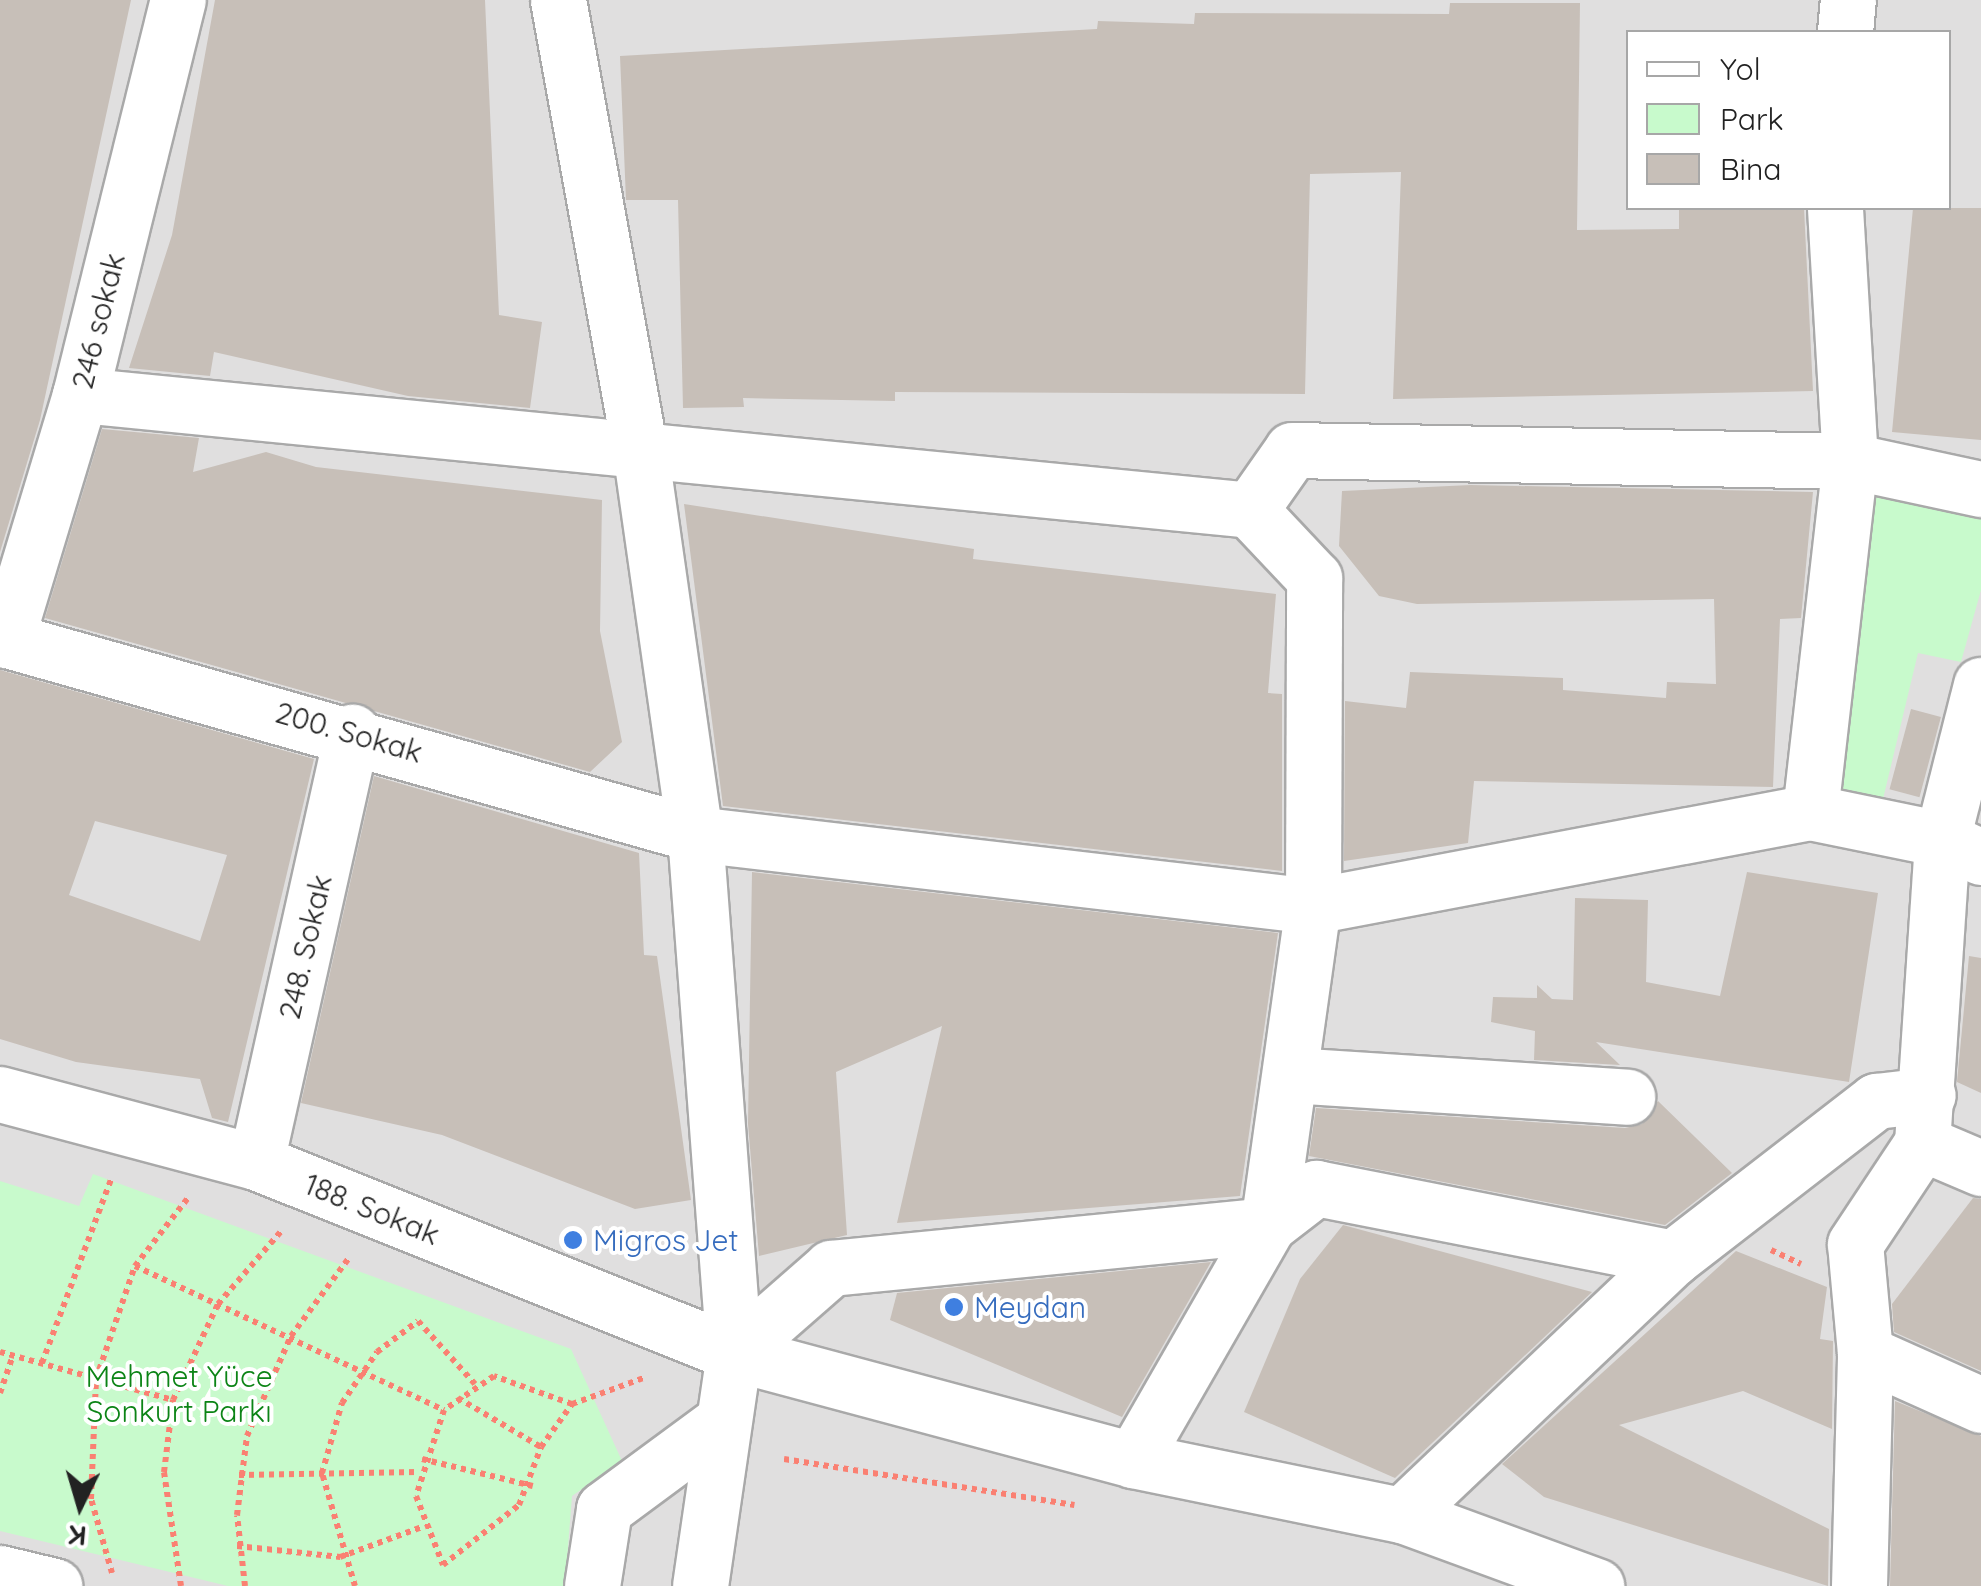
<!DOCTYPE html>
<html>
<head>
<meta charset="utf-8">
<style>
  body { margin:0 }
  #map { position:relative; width:1981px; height:1586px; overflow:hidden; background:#f2efe9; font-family:Quicksand,sans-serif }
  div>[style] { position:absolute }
  .residential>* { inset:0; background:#e0dfdf }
  .park>* { inset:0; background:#c8facc }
  .building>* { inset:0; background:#c7bfb8; transform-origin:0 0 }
  .path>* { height:6px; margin-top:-3px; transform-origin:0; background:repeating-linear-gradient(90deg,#fa8072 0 5px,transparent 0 10px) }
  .roads { filter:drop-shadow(2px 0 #a9a9a9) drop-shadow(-2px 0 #a9a9a9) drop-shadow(0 2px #a9a9a9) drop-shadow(0 -2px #a9a9a9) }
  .minor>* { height:55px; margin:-27.5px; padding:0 27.5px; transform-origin:27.5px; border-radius:27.5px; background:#fff }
  .dots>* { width:28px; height:28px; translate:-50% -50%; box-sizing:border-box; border:5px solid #fff; border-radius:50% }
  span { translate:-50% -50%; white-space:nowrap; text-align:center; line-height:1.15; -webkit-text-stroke:8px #fff; paint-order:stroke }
  .street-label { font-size:30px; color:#222 }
  .shop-label { font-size:30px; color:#366cbe }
  .left { translate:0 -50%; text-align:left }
  .park-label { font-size:30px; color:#0c8416 }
  .legend { position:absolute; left:1626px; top:30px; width:325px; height:180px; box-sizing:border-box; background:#fff; border:2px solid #a7a7a7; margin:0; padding:12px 18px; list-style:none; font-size:30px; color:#222 }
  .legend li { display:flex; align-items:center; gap:20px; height:50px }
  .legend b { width:50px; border:2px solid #a7a7a7 }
  .north { position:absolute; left:30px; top:1456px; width:100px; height:100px; -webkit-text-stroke:8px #fff; paint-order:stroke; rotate:185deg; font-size:28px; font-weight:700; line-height:40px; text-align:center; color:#222 }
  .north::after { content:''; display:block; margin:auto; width:35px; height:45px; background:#222; clip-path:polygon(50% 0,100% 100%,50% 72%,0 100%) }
</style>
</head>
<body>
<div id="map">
  <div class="residential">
    <i style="clip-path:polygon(evenodd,0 0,1981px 0,1981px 1586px,0 1586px,0 0,1628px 32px,1948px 32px,1948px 208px,1628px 208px,1628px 32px)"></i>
  </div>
  <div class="park">
    <i style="clip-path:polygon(1862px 480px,1981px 511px,1981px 590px,1961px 662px,1918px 653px,1883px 799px,1828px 786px)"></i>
    <i style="clip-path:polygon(93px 1174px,571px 1349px,622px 1461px,572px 1496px,565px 1586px,228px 1586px,0 1531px,0 1181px,79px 1206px)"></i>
  </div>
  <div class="building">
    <i style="clip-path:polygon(0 0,131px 0,40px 420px,0 552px)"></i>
    <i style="clip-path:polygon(215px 0,485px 0,499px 315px,542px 322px,530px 408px,408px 396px,214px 352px,210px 376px,129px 368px,172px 235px)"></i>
    <i style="clip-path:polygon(1450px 3px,1580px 3px,1577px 230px,1679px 229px,1679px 208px,1804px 208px,1813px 391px,1393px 399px,1401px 172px,1310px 174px,1305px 394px,895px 392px,895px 401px,743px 398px,744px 407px,683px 408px,678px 200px,626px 200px,620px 56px,1097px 29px,1098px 21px,1194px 24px,1195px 13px,1449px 14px)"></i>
    <i style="clip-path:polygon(1913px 208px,1981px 208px,1981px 440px,1892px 432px)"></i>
    <i style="clip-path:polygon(102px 429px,199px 438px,193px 472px,266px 452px,316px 467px,602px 500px,600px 631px,622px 742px,590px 772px,45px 618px)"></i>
    <i style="clip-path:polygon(1471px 485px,1813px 492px,1801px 618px,1780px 619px,1773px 787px,1474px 781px,1468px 843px,1344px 861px,1345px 701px,1406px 708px,1410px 672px,1563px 678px,1563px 690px,1666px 698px,1667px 682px,1716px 684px,1714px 599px,1417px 604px,1379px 596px,1339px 546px,1342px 491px)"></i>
    <i style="clip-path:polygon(684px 504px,974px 549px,973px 559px,1276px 594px,1268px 693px,1282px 694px,1282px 871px,723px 806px)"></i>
    <i style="clip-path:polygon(evenodd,0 670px,314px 759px,228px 1122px,212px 1118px,200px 1079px,76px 1062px,0 1039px,0 670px,95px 821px,227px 855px,200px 941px,69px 895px,95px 821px)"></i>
    <i style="left:1911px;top:709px;width:31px;height:83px;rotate:15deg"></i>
    <i style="clip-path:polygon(374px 776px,639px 853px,644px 955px,657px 956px,691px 1200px,635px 1209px,442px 1135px,301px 1103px)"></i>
    <i style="clip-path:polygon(752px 872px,1278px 933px,1240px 1196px,897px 1223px,942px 1026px,836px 1072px,847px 1235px,759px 1256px,748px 1124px)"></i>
    <i style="clip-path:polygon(1747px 872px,1878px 893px,1849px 1082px,1596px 1042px,1620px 1065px,1534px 1060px,1535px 1031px,1491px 1022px,1493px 997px,1537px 998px,1537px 985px,1552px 999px,1573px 1000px,1575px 898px,1648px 900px,1646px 982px,1720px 996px)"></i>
    <i style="clip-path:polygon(1969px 956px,1981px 958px,1981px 1093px,1957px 1082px)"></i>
    <i style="clip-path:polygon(1658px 1101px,1732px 1173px,1665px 1225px,1309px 1156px,1316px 1108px,1625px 1128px,1642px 1124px)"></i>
    <i style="clip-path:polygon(1973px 1198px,1981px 1199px,1981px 1371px,1894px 1332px,1892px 1304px)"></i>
    <i style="clip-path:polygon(1343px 1225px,1592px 1292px,1395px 1478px,1244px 1412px,1300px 1279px)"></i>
    <i style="clip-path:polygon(1736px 1251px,1827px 1287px,1820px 1339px,1833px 1341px,1832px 1429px,1743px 1391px,1619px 1425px,1829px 1529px,1828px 1586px,1544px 1497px,1502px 1464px)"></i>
    <i style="clip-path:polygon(1211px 1262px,1122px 1417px,890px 1320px,897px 1293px)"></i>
    <i style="clip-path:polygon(1895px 1401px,1981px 1436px,1981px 1586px,1890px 1586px)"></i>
  </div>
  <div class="path">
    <i style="left:1771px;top:1250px;width:33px;rotate:25deg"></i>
    <i style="left:135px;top:1266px;width:341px;rotate:25deg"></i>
    <i style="left:0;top:1352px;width:180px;rotate:15.5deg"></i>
    <i style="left:42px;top:1363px;width:199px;rotate:-69.4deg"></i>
    <i style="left:0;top:1393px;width:40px;rotate:-71.1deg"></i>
    <i style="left:458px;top:1398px;width:96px;rotate:30.6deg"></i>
    <i style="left:572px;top:1404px;width:83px;rotate:-160.3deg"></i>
    <i style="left:494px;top:1376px;width:60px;rotate:145.8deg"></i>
    <i style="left:444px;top:1410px;width:90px;rotate:108deg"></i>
    <i style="left:416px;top:1496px;width:74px;rotate:68.6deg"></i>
    <i style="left:443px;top:1565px;width:97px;rotate:-38.3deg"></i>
    <i style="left:519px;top:1505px;width:62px;rotate:-69.2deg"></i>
    <i style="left:541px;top:1447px;width:53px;rotate:-54.2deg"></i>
    <i style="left:572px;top:1404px;width:79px;rotate:-20deg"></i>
    <i style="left:422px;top:1459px;width:114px;rotate:13.7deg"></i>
    <i style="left:784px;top:1459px;width:294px;rotate:9deg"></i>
    <i style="left:239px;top:1475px;width:179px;rotate:-1deg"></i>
    <i style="left:237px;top:1546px;width:104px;rotate:6.1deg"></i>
    <i style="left:340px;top:1557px;width:87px;rotate:-20.1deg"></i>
    <i style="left:112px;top:1573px;width:77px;rotate:-105.8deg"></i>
    <i style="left:91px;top:1499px;width:120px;rotate:-87.6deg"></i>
    <i style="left:96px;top:1379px;width:120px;rotate:-71deg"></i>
    <i style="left:135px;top:1266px;width:86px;rotate:-52.1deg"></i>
    <i style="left:181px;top:1586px;width:115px;rotate:-98.5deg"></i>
    <i style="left:164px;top:1472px;width:73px;rotate:-82.9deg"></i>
    <i style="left:173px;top:1400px;width:106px;rotate:-64.9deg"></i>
    <i style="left:218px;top:1304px;width:99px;rotate:-49.1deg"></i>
    <i style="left:245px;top:1586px;width:71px;rotate:-96.4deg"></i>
    <i style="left:237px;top:1515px;width:80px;rotate:-82.8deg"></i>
    <i style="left:247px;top:1436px;width:109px;rotate:-66.3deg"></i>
    <i style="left:291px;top:1336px;width:97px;rotate:-53.4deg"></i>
    <i style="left:355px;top:1586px;width:118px;rotate:-106.3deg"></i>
    <i style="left:322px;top:1473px;width:73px;rotate:-74.1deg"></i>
    <i style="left:342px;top:1403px;width:62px;rotate:-55.5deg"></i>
    <i style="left:377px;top:1352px;width:51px;rotate:-37.1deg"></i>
    <i style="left:418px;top:1321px;width:85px;rotate:47.9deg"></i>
  </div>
  <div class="roads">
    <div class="minor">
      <i style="left:558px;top:0;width:463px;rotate:79.7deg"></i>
      <i style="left:641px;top:456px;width:382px;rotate:81.9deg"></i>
      <i style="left:695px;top:834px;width:520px;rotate:85.7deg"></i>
      <i style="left:734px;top:1353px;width:235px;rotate:98.3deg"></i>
      <i style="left:1845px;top:32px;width:32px;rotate:-85deg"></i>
      <i style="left:80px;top:395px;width:1176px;rotate:5.61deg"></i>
      <i style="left:1250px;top:510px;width:73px;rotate:-55deg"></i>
      <i style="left:1292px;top:450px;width:558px;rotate:1.13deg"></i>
      <i style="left:1850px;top:461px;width:134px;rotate:12.1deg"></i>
      <i style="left:0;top:638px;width:722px;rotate:15.75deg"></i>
      <i style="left:695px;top:834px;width:622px;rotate:6.65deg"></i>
      <i style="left:1313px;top:906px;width:506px;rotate:-10.71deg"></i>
      <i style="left:1810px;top:812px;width:135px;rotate:11.6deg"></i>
      <i style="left:1942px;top:839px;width:43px;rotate:24.8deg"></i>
      <i style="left:6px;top:640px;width:256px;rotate:-73.2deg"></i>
      <i style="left:80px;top:395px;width:407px;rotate:-76.1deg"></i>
      <i style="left:1810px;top:812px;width:353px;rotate:-83.5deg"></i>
      <i style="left:1850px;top:461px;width:253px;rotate:-93.4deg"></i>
      <i style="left:1291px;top:1075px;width:337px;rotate:3.7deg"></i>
      <i style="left:0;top:1094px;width:265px;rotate:14.9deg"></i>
      <i style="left:256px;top:1162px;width:515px;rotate:21.78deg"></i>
      <i style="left:734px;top:1353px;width:413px;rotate:15deg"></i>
      <i style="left:1133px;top:1460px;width:275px;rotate:11.6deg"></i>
      <i style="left:1402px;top:1515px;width:207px;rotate:20.1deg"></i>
      <i style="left:1922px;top:1143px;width:64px;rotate:23deg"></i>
      <i style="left:256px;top:1162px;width:441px;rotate:-77.4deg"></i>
      <i style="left:734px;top:1353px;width:129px;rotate:-41.2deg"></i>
      <i style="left:831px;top:1268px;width:439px;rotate:-5.6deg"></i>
      <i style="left:1268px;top:1225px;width:61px;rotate:-37.6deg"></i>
      <i style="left:1316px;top:1188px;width:364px;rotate:11.1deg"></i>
      <i style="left:1865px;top:1353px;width:127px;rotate:24.1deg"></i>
      <i style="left:1133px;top:1460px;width:271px;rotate:-60.1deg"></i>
      <i style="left:1268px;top:1225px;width:322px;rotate:-82deg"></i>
      <i style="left:1313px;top:906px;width:328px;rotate:-89.8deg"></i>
      <i style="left:1314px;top:578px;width:93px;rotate:-133.3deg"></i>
      <i style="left:1402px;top:1515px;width:373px;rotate:-43.5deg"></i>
      <i style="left:1673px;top:1258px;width:257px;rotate:-37.7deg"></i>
      <i style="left:1876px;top:1101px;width:52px;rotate:-6.6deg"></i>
      <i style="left:0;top:1573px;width:56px;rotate:13.5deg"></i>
      <i style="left:592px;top:1586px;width:78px;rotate:-81.1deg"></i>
      <i style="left:604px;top:1509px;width:142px;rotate:-36.4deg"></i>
      <i style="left:1859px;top:1586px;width:233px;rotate:-88.5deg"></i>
      <i style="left:1865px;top:1353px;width:109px;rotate:-95.2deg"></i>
      <i style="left:1855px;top:1244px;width:121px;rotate:-56.4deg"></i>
      <i style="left:1922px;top:1143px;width:305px;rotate:-86.2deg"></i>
      <i style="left:1942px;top:839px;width:159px;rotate:-75.8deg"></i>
    </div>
  </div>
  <div class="dots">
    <i style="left:573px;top:1240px;background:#3f7fe0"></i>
    <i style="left:954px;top:1307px;background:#3f7fe0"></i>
  </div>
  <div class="street-label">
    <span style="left:98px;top:321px;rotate:-76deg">246 sokak</span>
    <span style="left:349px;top:732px;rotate:16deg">200. Sokak</span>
    <span style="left:305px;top:947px;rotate:-77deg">248. Sokak</span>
    <span style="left:372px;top:1209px;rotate:22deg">188. Sokak</span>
  </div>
  <div class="shop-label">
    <span class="left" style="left:593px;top:1240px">Migros Jet</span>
    <span class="left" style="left:974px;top:1307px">Meydan</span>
  </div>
  <div class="park-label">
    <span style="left:179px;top:1393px">Mehmet Yüce<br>Sonkurt Parkı</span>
  </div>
  <ul class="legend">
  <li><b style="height:12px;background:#fff"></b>Yol</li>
  <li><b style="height:28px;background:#c8facc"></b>Park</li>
  <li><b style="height:28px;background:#c7bfb8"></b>Bina</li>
  </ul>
  <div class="north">K</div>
</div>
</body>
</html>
